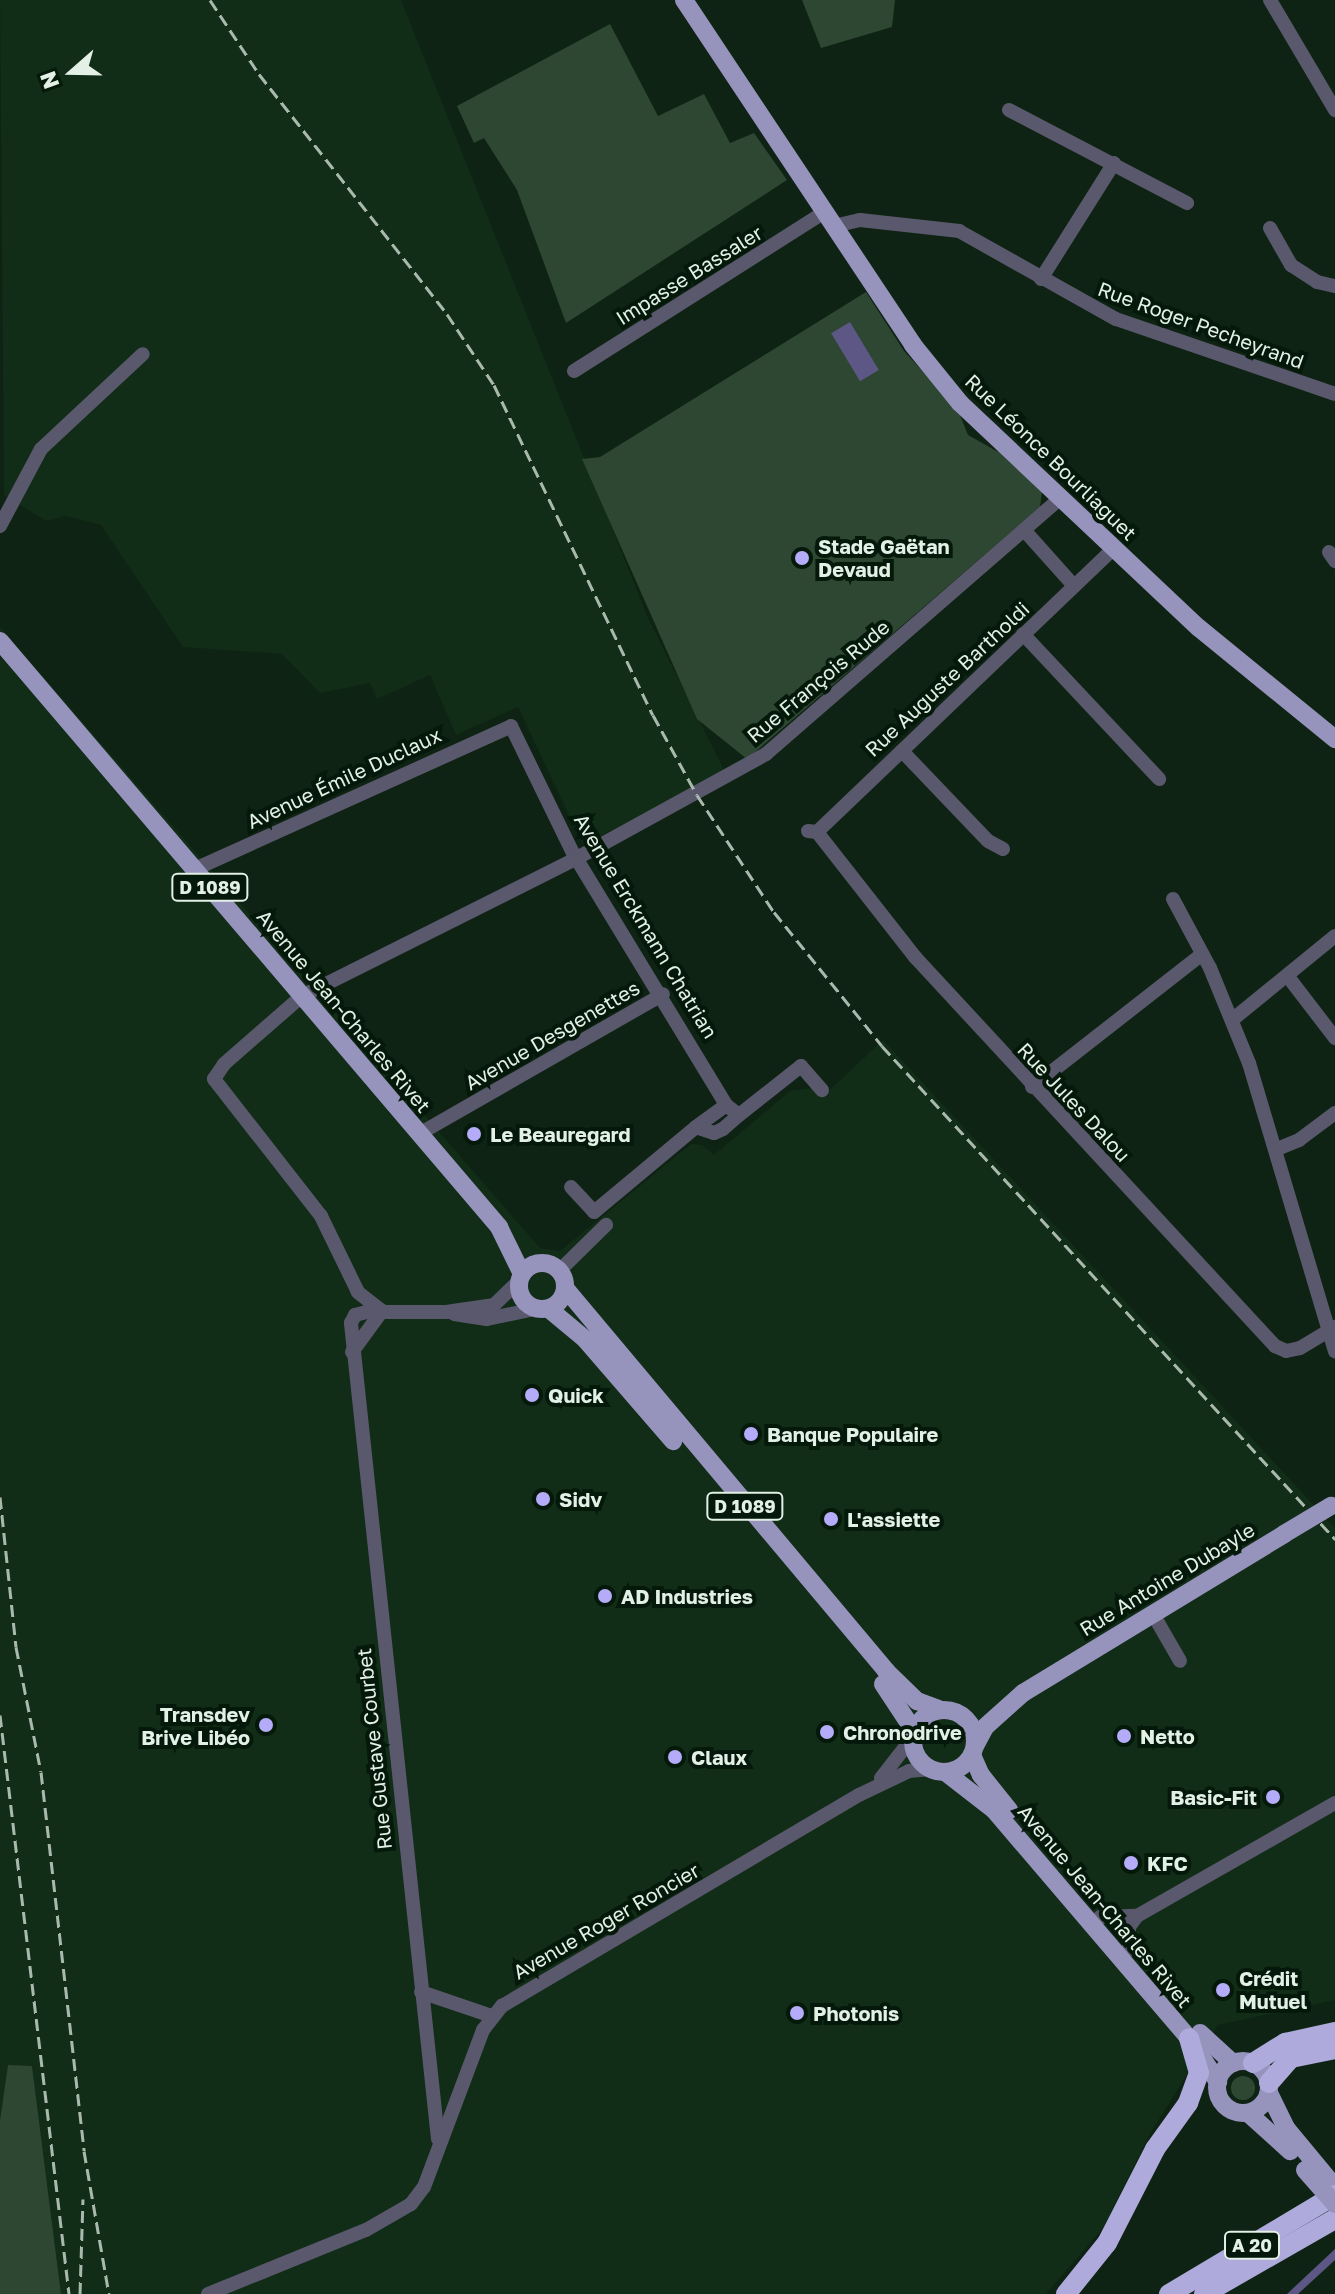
<!DOCTYPE html>
<html>
<head>
<meta charset="utf-8">
<style>
  body { margin:0 }
  #map { position:relative; width:1335px; height:2294px; overflow:hidden; background:#0e2313; font-family:"Golos Text",sans-serif }
  div>[style] { position:absolute }
  .built>* { inset:0; background:#112c17 }
  .green>* { inset:0; background:#2d4732 }
  .round { border-radius:50% }
  .water>* { inset:0; background:#5c5784; transform-origin:0 0 }
  .minor>* { height:14px; margin:-7px; padding:0 7px; transform-origin:7px; border-radius:7px; background:#5a586c }
  .major>* { height:18px; margin:-9px; padding:0 9px; transform-origin:9px; border-radius:9px; background:#9693bc }
  .major>.ring { margin:-9px; padding:0; box-sizing:content-box; background:none; border:18px solid #9693bc; border-radius:50% }
  .highway>* { height:20px; margin:-10px; padding:0 10px; transform-origin:10px; border-radius:10px; background:#aeaadc }
  .rail>* { height:3px; margin-top:-1.5px; transform-origin:0; background:repeating-linear-gradient(90deg,#aab9ad 0 12px,transparent 0 18px) }
  .major-bridge>* { height:18px; margin:-9px; padding:0 9px; transform-origin:9px; border-radius:9px; background:#9693bc }
  .dots>* { width:22px; height:22px; translate:-50% -50%; box-sizing:border-box; border:4px solid #05190a; border-radius:50% }
  span { translate:-50% -50%; white-space:nowrap; text-align:center; line-height:1.15; -webkit-text-stroke:8px #05190a; paint-order:stroke }
  .shield-label span { padding:2px 6px; background:#05190a; border:2px solid; border-radius:6px; -webkit-text-stroke-width:0 }
  .shield-label { font-size:18px; color:#e3f0e5; font-weight:700 }
  .street-label { font-size:20px; color:#e3f0e5 }
  .poi-label { font-size:20px; color:#e3f0e5; font-weight:700 }
  .left { translate:0 -50%; text-align:left }
  .right { translate:-100% -50%; text-align:right }
  .north { position:absolute; left:32px; top:32px; width:80px; height:80px; -webkit-text-stroke:6px #05190a; paint-order:stroke; rotate:250deg; font-size:22px; font-weight:700; line-height:32px; text-align:center; color:#e3f0e5 }
  .north::after { content:''; display:block; margin:auto; width:28px; height:36px; background:#e3f0e5; clip-path:polygon(50% 0,100% 100%,50% 72%,0 100%) }
</style>
</head>
<body>
<div id="map">
  <div class="built">
    <i style="clip-path:polygon(0 0,401px 0,648px 618px,725px 772px,583px 845px,518px 707px,456px 735px,430px 675px,377px 699px,370px 683px,320px 693px,282px 654px,183px 647px,101px 525px,65px 516px,46px 521px,4px 495px)"></i>
    <i style="clip-path:polygon(0 627px,540px 1248px,560px 1251px,691px 1144px,702px 1145px,714px 1155px,790px 1091px,812px 1088px,821px 1098px,883px 1040px,1335px 1528px,1335px 2000px,1218px 2025px,1151px 2132px,1103px 2228px,1046px 2294px,61px 2294px,32px 2066px,8px 2066px,0 2120px)"></i>
  </div>
  <div class="green">
    <i style="clip-path:polygon(802px 0,895px 0,892px 27px,821px 48px)"></i>
    <i style="clip-path:polygon(610px 24px,658px 116px,704px 94px,730px 143px,754px 133px,787px 180px,566px 323px,517px 190px,484px 138px,474px 143px,457px 106px)"></i>
    <i style="clip-path:polygon(866px 292px,904px 351px,958px 410px,968px 435px,1000px 453px,1042px 492px,1040px 507px,747px 759px,697px 719px,582px 459px,600px 457px)"></i>
    <i style="clip-path:polygon(8px 2065px,32px 2066px,61px 2294px,0 2294px,0 2120px)"></i>
    <i class="round" style="left:1231px;top:2076px;width:24px;height:24px"></i>
  </div>
  <div class="water">
    <i style="left:850px;top:322px;width:56px;height:22px;rotate:59deg"></i>
    <i style="clip-path:polygon(1335px 2249px,1335px 2260px,1298px 2294px,1287px 2294px)"></i>
  </div>
  <div class="minor">
    <i style="left:1270px;top:0;width:128px;rotate:59.4deg"></i>
    <i style="left:1009px;top:110px;width:201px;rotate:27.6deg"></i>
    <i style="left:834px;top:226px;width:27px;rotate:-13deg"></i>
    <i style="left:860px;top:220px;width:100px;rotate:6.3deg"></i>
    <i style="left:959px;top:231px;width:180px;rotate:29.3deg"></i>
    <i style="left:1116px;top:319px;width:231px;rotate:18.9deg"></i>
    <i style="left:1270px;top:228px;width:43px;rotate:60.4deg"></i>
    <i style="left:1291px;top:265px;width:31px;rotate:33deg"></i>
    <i style="left:1317px;top:282px;width:18px;rotate:13deg"></i>
    <i style="left:1041px;top:279px;width:137px;rotate:-57.8deg"></i>
    <i style="left:574px;top:371px;width:297px;rotate:-32.4deg"></i>
    <i style="left:0;top:526px;width:87px;rotate:-62deg"></i>
    <i style="left:41px;top:449px;width:139px;rotate:-43deg"></i>
    <i style="left:1024px;top:530px;width:75px;rotate:48.2deg"></i>
    <i style="left:1329px;top:552px;width:11px;rotate:56deg"></i>
    <i style="left:1023px;top:634px;width:199px;rotate:46.8deg"></i>
    <i style="left:902px;top:751px;width:124px;rotate:46.3deg"></i>
    <i style="left:988px;top:841px;width:17px;rotate:28deg"></i>
    <i style="left:808px;top:831px;width:9px;rotate:6deg"></i>
    <i style="left:817px;top:832px;width:410px;rotate:-43.7deg"></i>
    <i style="left:817px;top:832px;width:159px;rotate:51.9deg"></i>
    <i style="left:915px;top:957px;width:530px;rotate:47.22deg"></i>
    <i style="left:1275px;top:1346px;width:12px;rotate:24deg"></i>
    <i style="left:1286px;top:1351px;width:14px;rotate:-12deg"></i>
    <i style="left:1300px;top:1348px;width:41px;rotate:-31deg"></i>
    <i style="left:195px;top:869px;width:347px;rotate:-24.3deg"></i>
    <i style="left:511px;top:726px;width:141px;rotate:64deg"></i>
    <i style="left:573px;top:853px;width:295px;rotate:58.7deg"></i>
    <i style="left:1173px;top:899px;width:78px;rotate:61.8deg"></i>
    <i style="left:1210px;top:968px;width:103px;rotate:67.7deg"></i>
    <i style="left:1249px;top:1063px;width:301px;rotate:73.4deg"></i>
    <i style="left:1289px;top:978px;width:76px;rotate:52.5deg"></i>
    <i style="left:1232px;top:1020px;width:133px;rotate:-39.2deg"></i>
    <i style="left:1032px;top:1087px;width:216px;rotate:-38deg"></i>
    <i style="left:726px;top:1105px;width:16px;rotate:38deg"></i>
    <i style="left:739px;top:1115px;width:21px;rotate:139deg"></i>
    <i style="left:723px;top:1129px;width:10px;rotate:156deg"></i>
    <i style="left:714px;top:1133px;width:19px;rotate:-162deg"></i>
    <i style="left:696px;top:1127px;width:37px;rotate:-36deg"></i>
    <i style="left:739px;top:1115px;width:79px;rotate:-38.3deg"></i>
    <i style="left:801px;top:1066px;width:32px;rotate:49deg"></i>
    <i style="left:419px;top:1134px;width:281px;rotate:-29.8deg"></i>
    <i style="left:1277px;top:1149px;width:24px;rotate:-22deg"></i>
    <i style="left:1299px;top:1140px;width:45px;rotate:-36.9deg"></i>
    <i style="left:571px;top:1187px;width:34px;rotate:47deg"></i>
    <i style="left:594px;top:1212px;width:133px;rotate:-39.8deg"></i>
    <i style="left:559px;top:1271px;width:66px;rotate:-44.4deg"></i>
    <i style="left:382px;top:1311px;width:31px;rotate:-142deg"></i>
    <i style="left:358px;top:1292px;width:85px;rotate:-116deg"></i>
    <i style="left:321px;top:1216px;width:174px;rotate:-128deg"></i>
    <i style="left:214px;top:1079px;width:18px;rotate:-56deg"></i>
    <i style="left:224px;top:1064px;width:103px;rotate:-41.1deg"></i>
    <i style="left:302px;top:996px;width:308px;rotate:-26.6deg"></i>
    <i style="left:577px;top:858px;width:216px;rotate:-28.8deg"></i>
    <i style="left:766px;top:754px;width:391px;rotate:-41deg"></i>
    <i style="left:454px;top:1314px;width:33px;rotate:9deg"></i>
    <i style="left:487px;top:1319px;width:49px;rotate:-11.8deg"></i>
    <i style="left:352px;top:1352px;width:51px;rotate:-53.8deg"></i>
    <i style="left:1153px;top:1614px;width:54px;rotate:60.1deg"></i>
    <i style="left:881px;top:1778px;width:52px;rotate:-52deg"></i>
    <i style="left:1100px;top:1917px;width:37px;rotate:-2deg"></i>
    <i style="left:1129px;top:1950px;width:23px;rotate:-90deg"></i>
    <i style="left:1129px;top:1927px;width:14px;rotate:-54deg"></i>
    <i style="left:1137px;top:1916px;width:228px;rotate:-29.7deg"></i>
    <i style="left:421px;top:1992px;width:75px;rotate:18.7deg"></i>
    <i style="left:438px;top:2139px;width:821px;rotate:-96.09deg"></i>
    <i style="left:351px;top:1323px;width:9px;rotate:-63deg"></i>
    <i style="left:355px;top:1315px;width:11px;rotate:-15deg"></i>
    <i style="left:366px;top:1312px;width:80px"></i>
    <i style="left:446px;top:1312px;width:49px;rotate:-8.3deg"></i>
    <i style="left:494px;top:1305px;width:35px;rotate:-44deg"></i>
    <i style="left:208px;top:2294px;width:170px;rotate:-22.1deg"></i>
    <i style="left:366px;top:2230px;width:52px;rotate:-30deg"></i>
    <i style="left:411px;top:2204px;width:21px;rotate:-53deg"></i>
    <i style="left:424px;top:2187px;width:168px;rotate:-69.4deg"></i>
    <i style="left:483px;top:2030px;width:31px;rotate:-52deg"></i>
    <i style="left:502px;top:2006px;width:415px;rotate:-30.6deg"></i>
    <i style="left:859px;top:1795px;width:55px;rotate:-25.6deg"></i>
    <i style="left:909px;top:1771px;width:22px;rotate:-5deg"></i>
  </div>
  <div class="major">
    <i style="left:684px;top:0;width:414px;rotate:56.4deg"></i>
    <i style="left:913px;top:345px;width:75px;rotate:51deg"></i>
    <i style="left:960px;top:403px;width:328px;rotate:43.3deg"></i>
    <i style="left:1199px;top:628px;width:176px;rotate:39.2deg"></i>
    <i style="left:0;top:641px;width:770px;rotate:49.58deg"></i>
    <i style="left:499px;top:1227px;width:52px;rotate:63.9deg"></i>
    <i class="ring" style="left:519px;top:1263px;width:28px;height:28px"></i>
    <i style="left:565px;top:1288px;width:500px;rotate:50deg"></i>
    <i style="left:886px;top:1671px;width:43px;rotate:44.1deg"></i>
    <i style="left:917px;top:1701px;width:23px;rotate:20deg"></i>
    <i style="left:549px;top:1309px;width:47px;rotate:39.8deg"></i>
    <i style="left:585px;top:1339px;width:135px;rotate:49.2deg"></i>
    <i style="left:883px;top:1684px;width:56px;rotate:56.6deg"></i>
    <i class="ring" style="left:913px;top:1710px;width:44px;height:44px"></i>
    <i style="left:975px;top:1746px;width:21px;rotate:-62deg"></i>
    <i style="left:985px;top:1727px;width:51px;rotate:-41.8deg"></i>
    <i style="left:1023px;top:1693px;width:306px;rotate:-31.3deg"></i>
    <i style="left:972px;top:1755px;width:22px;rotate:66deg"></i>
    <i style="left:981px;top:1775px;width:45px;rotate:51.3deg"></i>
    <i style="left:945px;top:1772px;width:62px;rotate:37.8deg"></i>
    <i style="left:994px;top:1810px;width:300px;rotate:49.5deg"></i>
    <i style="left:1189px;top:2038px;width:53px;rotate:56.6deg"></i>
    <i style="left:1200px;top:2033px;width:45px;rotate:42.3deg"></i>
    <i class="ring" style="left:1217px;top:2061px;width:34px;height:34px"></i>
    <i style="left:1269px;top:2093px;width:39px;rotate:64deg"></i>
    <i style="left:1286px;top:2128px;width:77px;rotate:50.3deg"></i>
    <i style="left:1248px;top:2113px;width:57px;rotate:42.1deg"></i>
  </div>
  <div class="highway">
    <i style="left:1253px;top:2063px;width:38px;rotate:-32deg"></i>
    <i style="left:1285px;top:2043px;width:51px;rotate:-12.4deg"></i>
    <i style="left:1269px;top:2083px;width:33px;rotate:-49deg"></i>
    <i style="left:1291px;top:2058px;width:45px;rotate:-11.6deg"></i>
    <i style="left:1066px;top:2294px;width:65px;rotate:-51.2deg"></i>
    <i style="left:1107px;top:2243px;width:106px;rotate:-62.9deg"></i>
    <i style="left:1155px;top:2149px;width:57px;rotate:-54.3deg"></i>
    <i style="left:1188px;top:2103px;width:32px;rotate:-70deg"></i>
    <i style="left:1199px;top:2073px;width:36px;rotate:-106deg"></i>
    <i style="left:1169px;top:2294px;width:193px;rotate:-30.8deg"></i>
    <i style="left:1204px;top:2294px;width:151px;rotate:-29.8deg"></i>
  </div>
  <div class="rail">
    <i style="left:210px;top:0;width:89px;rotate:56.5deg"></i>
    <i style="left:259px;top:74px;width:305px;rotate:51.9deg"></i>
    <i style="left:447px;top:314px;width:85px;rotate:56.5deg"></i>
    <i style="left:494px;top:385px;width:366px;rotate:64.3deg"></i>
    <i style="left:653px;top:715px;width:91px;rotate:61.2deg"></i>
    <i style="left:697px;top:795px;width:140px;rotate:56.7deg"></i>
    <i style="left:774px;top:912px;width:172px;rotate:51.1deg"></i>
    <i style="left:882px;top:1046px;width:670px;rotate:47.42deg"></i>
    <i style="left:0;top:1497px;width:151px;rotate:83.9deg"></i>
    <i style="left:16px;top:1647px;width:127px;rotate:78.7deg"></i>
    <i style="left:41px;top:1772px;width:381px;rotate:83.5deg"></i>
    <i style="left:84px;top:2151px;width:145px;rotate:80.1deg"></i>
    <i style="left:0;top:1715px;width:583px;rotate:83.2deg"></i>
    <i style="left:80px;top:2294px;width:95px;rotate:-88.2deg"></i>
  </div>
  <div class="major-bridge">
    <i style="left:1284px;top:1534px;width:55px;rotate:-30.8deg"></i>
    <i style="left:1305px;top:2170px;width:45px;rotate:48.6deg"></i>
  </div>
  <div class="dots">
    <i style="left:802px;top:558px;background:#b4acf9"></i>
    <i style="left:474px;top:1134px;background:#b4acf9"></i>
    <i style="left:532px;top:1395px;background:#b4acf9"></i>
    <i style="left:751px;top:1434px;background:#b4acf9"></i>
    <i style="left:543px;top:1499px;background:#b4acf9"></i>
    <i style="left:831px;top:1519px;background:#b4acf9"></i>
    <i style="left:605px;top:1596px;background:#b4acf9"></i>
    <i style="left:266px;top:1725px;background:#b4acf9"></i>
    <i style="left:827px;top:1732px;background:#b4acf9"></i>
    <i style="left:1124px;top:1736px;background:#b4acf9"></i>
    <i style="left:675px;top:1757px;background:#b4acf9"></i>
    <i style="left:1273px;top:1797px;background:#b4acf9"></i>
    <i style="left:1131px;top:1863px;background:#b4acf9"></i>
    <i style="left:1223px;top:1990px;background:#b4acf9"></i>
    <i style="left:797px;top:2013px;background:#b4acf9"></i>
  </div>
  <div class="shield-label">
    <span style="left:210px;top:887px">D 1089</span>
    <span style="left:745px;top:1506px">D 1089</span>
    <span style="left:1252px;top:2245px">A 20</span>
  </div>
  <div class="street-label">
    <span style="left:689px;top:275px;rotate:-32deg">Impasse Bassaler</span>
    <span style="left:1201px;top:325px;rotate:20deg">Rue Roger Pecheyrand</span>
    <span style="left:1051px;top:457px;rotate:44deg">Rue Léonce Bourliaguet</span>
    <span style="left:947px;top:679px;rotate:-43deg">Rue Auguste Bartholdi</span>
    <span style="left:818px;top:681px;rotate:-40deg">Rue François Rude</span>
    <span style="left:344px;top:778px;rotate:-25deg">Avenue Émile Duclaux</span>
    <span style="left:646px;top:926px;rotate:59deg">Avenue Erckmann Chatrian</span>
    <span style="left:344px;top:1011px;rotate:50deg">Avenue Jean-Charles Rivet</span>
    <span style="left:552px;top:1035px;rotate:-30deg">Avenue Desgenettes</span>
    <span style="left:1074px;top:1102px;rotate:47deg">Rue Jules Dalou</span>
    <span style="left:1167px;top:1579px;rotate:-31deg">Rue Antoine Dubayle</span>
    <span style="left:374px;top:1749px;rotate:-96deg">Rue Gustave Courbet</span>
    <span style="left:1105px;top:1906px;rotate:50deg">Avenue Jean-Charles Rivet</span>
    <span style="left:606px;top:1921px;rotate:-30deg">Avenue Roger Roncier</span>
  </div>
  <div class="poi-label">
    <span class="left" style="left:818px;top:558px">Stade Gaëtan<br>Devaud</span>
    <span class="left" style="left:490px;top:1134px">Le Beauregard</span>
    <span class="left" style="left:548px;top:1395px">Quick</span>
    <span class="left" style="left:767px;top:1434px">Banque Populaire</span>
    <span class="left" style="left:559px;top:1499px">Sidv</span>
    <span class="left" style="left:847px;top:1519px">L'assiette</span>
    <span class="left" style="left:621px;top:1596px">AD Industries</span>
    <span class="right" style="left:250px;top:1726px">Transdev<br>Brive Libéo</span>
    <span class="left" style="left:843px;top:1732px">Chronodrive</span>
    <span class="left" style="left:1140px;top:1736px">Netto</span>
    <span class="left" style="left:691px;top:1757px">Claux</span>
    <span class="right" style="left:1257px;top:1797px">Basic-Fit</span>
    <span class="left" style="left:1147px;top:1863px">KFC</span>
    <span class="left" style="left:1239px;top:1990px">Crédit<br>Mutuel</span>
    <span class="left" style="left:813px;top:2013px">Photonis</span>
  </div>
  <div class="north">N</div>
</div>
</body>
</html>
